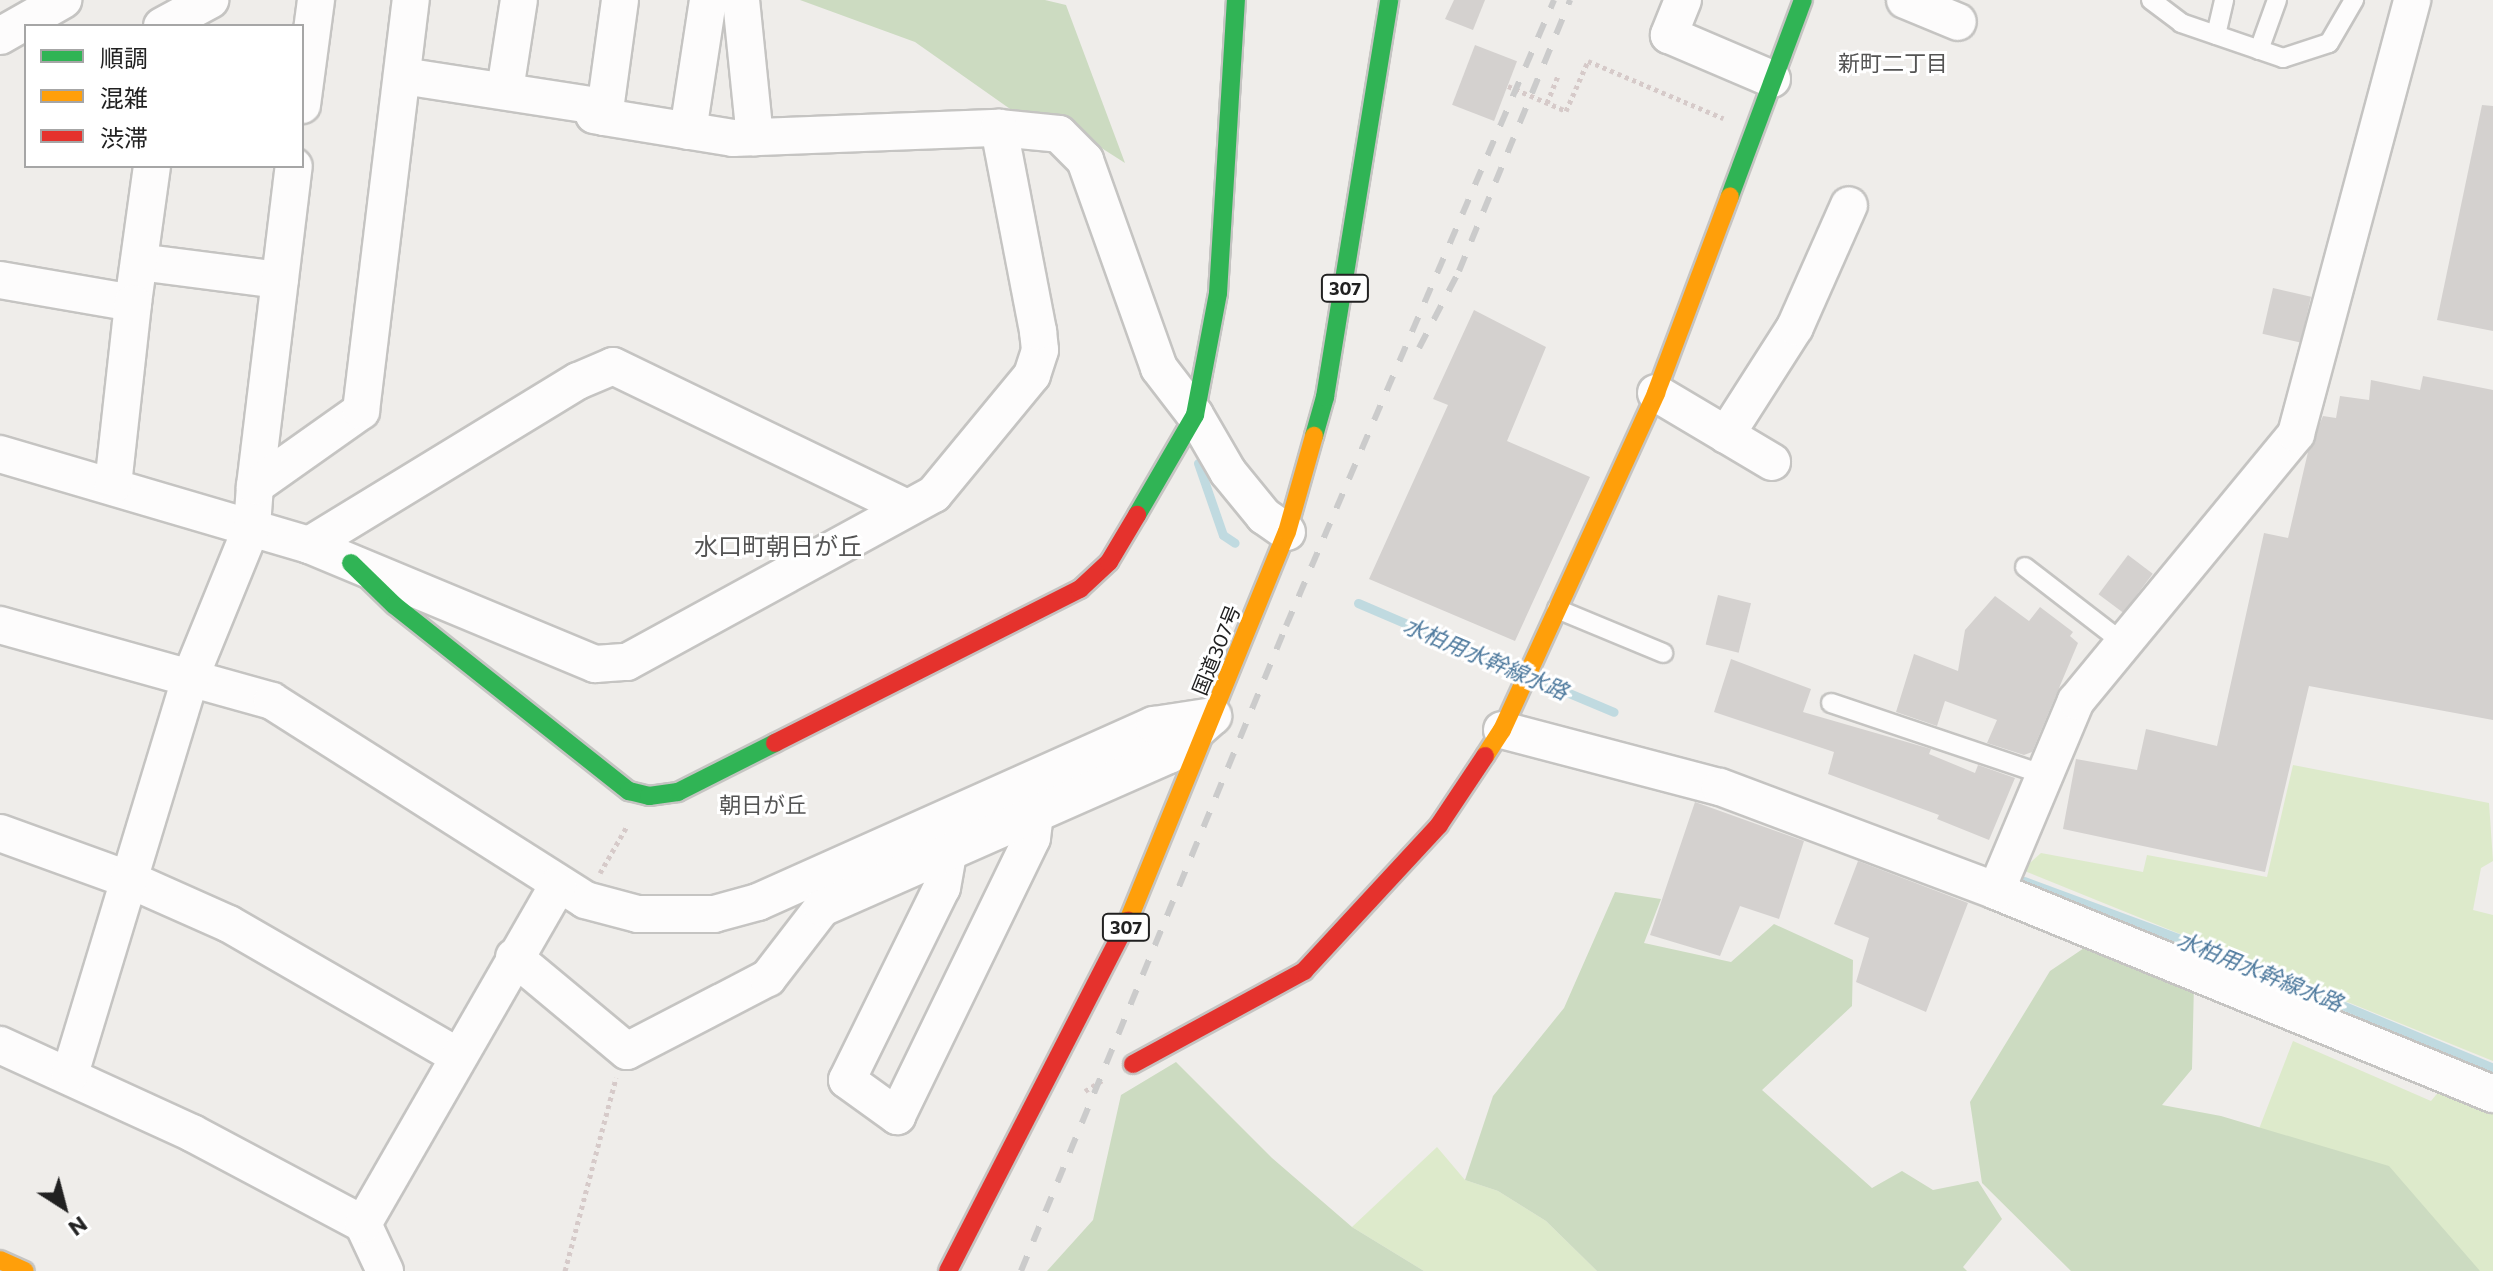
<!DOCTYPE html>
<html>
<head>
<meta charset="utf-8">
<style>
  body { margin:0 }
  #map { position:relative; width:2493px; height:1271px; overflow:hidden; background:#efedea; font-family:Commissioner,"Noto Sans JP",sans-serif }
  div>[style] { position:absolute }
  .grass>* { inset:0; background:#ddeacb }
  .forest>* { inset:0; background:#ccdbc1 }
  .stream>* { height:9px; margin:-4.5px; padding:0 4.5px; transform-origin:4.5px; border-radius:4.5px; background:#c0dae0 }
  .building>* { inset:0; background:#d4d1cf; transform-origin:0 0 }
  .path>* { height:5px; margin-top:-2.5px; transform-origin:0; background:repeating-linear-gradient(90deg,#d6cac9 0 4px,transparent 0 8px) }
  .roads { filter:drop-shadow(2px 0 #c5c4c2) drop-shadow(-2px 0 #c5c4c2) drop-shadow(0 2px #c5c4c2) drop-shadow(0 -2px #c5c4c2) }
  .lane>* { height:18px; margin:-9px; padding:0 9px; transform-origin:9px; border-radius:9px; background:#fdfcfc }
  .street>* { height:36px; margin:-18px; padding:0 18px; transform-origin:18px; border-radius:18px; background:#fdfcfc }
  .fast>* { height:18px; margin:-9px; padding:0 9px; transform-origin:9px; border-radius:9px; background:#30b455 }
  .slow>* { height:18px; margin:-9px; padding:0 9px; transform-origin:9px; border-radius:9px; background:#ff9f0a }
  .jam>* { height:18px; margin:-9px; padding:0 9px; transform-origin:9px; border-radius:9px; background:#e5322d }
  .rail>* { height:6px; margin-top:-3px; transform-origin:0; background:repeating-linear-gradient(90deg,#cbcbcb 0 16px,transparent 0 32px) }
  span { translate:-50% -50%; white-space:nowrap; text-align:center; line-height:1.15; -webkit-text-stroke:6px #fff; paint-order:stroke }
  .shield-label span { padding:2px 6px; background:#fff; border:2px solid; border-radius:6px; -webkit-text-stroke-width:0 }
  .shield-label { font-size:18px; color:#212121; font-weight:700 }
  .street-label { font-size:20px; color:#212121 }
  .neighbourhood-label { font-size:22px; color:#545454 }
  .water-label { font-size:22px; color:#4c789c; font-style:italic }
  .quarter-label { font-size:24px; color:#545454 }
  .legend { position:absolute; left:24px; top:24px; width:280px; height:144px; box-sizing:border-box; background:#fff; border:2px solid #a6a6a6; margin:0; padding:10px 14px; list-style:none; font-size:24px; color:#212121 }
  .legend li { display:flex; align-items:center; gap:16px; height:40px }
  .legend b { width:40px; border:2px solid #a6a6a6 }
  .north { position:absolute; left:24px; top:1167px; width:80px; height:80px; -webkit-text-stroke:6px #fff; paint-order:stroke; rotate:144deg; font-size:22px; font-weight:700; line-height:32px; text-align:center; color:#212121 }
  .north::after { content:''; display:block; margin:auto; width:28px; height:36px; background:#212121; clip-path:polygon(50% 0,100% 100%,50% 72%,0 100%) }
</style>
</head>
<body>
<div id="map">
  <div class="grass">
    <i style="clip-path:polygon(2293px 765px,2489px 803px,2493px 861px,2481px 868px,2473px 910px,2493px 915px,2493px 1061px,2022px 870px,2041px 853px,2143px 872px,2147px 855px,2267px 877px)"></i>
    <i style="clip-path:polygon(2293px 1041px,2431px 1101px,2445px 1084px,2493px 1104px,2493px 1271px,2467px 1271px,2257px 1134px)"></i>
    <i style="clip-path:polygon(1437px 1147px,1465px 1180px,1498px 1191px,1546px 1221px,1597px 1271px,1424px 1271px,1352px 1227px)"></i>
  </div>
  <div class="forest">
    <i style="clip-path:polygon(800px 0,1045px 0,1066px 5px,1125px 163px,1067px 126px,1013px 111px,915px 42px)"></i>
    <i style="clip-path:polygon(1615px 892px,1661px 899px,1644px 943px,1731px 962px,1774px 924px,1853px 960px,1852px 1006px,1762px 1090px,1872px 1188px,1902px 1171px,1933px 1190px,1978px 1181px,2002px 1219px,1963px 1267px,1967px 1271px,1597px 1271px,1546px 1221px,1498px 1191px,1465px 1180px,1493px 1096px,1564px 1008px)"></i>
    <i style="clip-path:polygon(2093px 942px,2194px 984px,2192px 1069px,2162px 1105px,2221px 1116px,2389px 1166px,2480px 1271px,2071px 1271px,1982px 1183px,1970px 1102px,2050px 971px)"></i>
    <i style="clip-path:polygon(1176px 1062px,1272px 1158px,1352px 1227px,1424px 1271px,1047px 1271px,1093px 1220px,1121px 1095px)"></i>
  </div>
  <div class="stream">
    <i style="left:1198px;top:463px;width:76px;rotate:70.9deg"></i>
    <i style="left:1223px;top:535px;width:14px;rotate:34deg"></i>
    <i style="left:1358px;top:603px;width:173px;rotate:23.2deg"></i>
    <i style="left:1538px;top:680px;width:82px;rotate:22.8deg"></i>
    <i style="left:2024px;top:881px;width:193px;rotate:20.3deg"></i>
    <i style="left:2205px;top:948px;width:312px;rotate:22.6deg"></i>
  </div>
  <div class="building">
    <i style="clip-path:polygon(1454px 0,1485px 0,1473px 30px,1445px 19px)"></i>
    <i style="left:1475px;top:45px;width:45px;height:64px;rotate:21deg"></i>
    <i style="clip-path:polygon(2482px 105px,2493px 106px,2493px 331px,2437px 320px)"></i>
    <i style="left:2273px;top:288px;width:39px;height:47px;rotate:13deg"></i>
    <i style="clip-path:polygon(1474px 310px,1546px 347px,1507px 441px,1590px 477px,1515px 641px,1369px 579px,1448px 405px,1433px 399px)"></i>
    <i style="clip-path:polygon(2423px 376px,2493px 390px,2493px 720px,2309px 686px,2265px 872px,2063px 829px,2076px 759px,2137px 770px,2146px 729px,2217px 746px,2264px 533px,2288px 538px,2308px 452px,2323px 416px,2336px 418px,2340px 396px,2369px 400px,2371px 380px,2420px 390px)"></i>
    <i style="left:2128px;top:555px;width:31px;height:49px;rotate:37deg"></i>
    <i style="left:1718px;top:595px;width:34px;height:51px;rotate:14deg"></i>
    <i style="clip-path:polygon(1995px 596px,2029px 621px,2040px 607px,2073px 632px,2070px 636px,2078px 643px,2032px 752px,2024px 755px,1987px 743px,1997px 720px,1945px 701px,1937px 726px,1896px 712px,1914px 654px,1958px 671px,1965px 630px)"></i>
    <i style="clip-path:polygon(1731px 659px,1811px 689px,1803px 712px,1931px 749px,1929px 754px,1975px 773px,1978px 765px,2015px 778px,1989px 840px,1937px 819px,1939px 815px,1828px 774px,1834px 752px,1714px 712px)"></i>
    <i style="clip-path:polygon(1695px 802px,1804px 841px,1779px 919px,1740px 906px,1720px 956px,1650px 935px)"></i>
    <i style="clip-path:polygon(1858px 861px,1968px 903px,1926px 1012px,1856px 982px,1869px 938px,1834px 924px)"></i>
  </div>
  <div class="path">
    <i style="left:1508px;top:86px;width:63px;rotate:23.3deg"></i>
    <i style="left:1566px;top:111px;width:55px;rotate:-66.3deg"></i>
    <i style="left:1588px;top:61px;width:147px;rotate:22.9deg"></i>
    <i style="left:1547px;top:103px;width:31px;rotate:-68deg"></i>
    <i style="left:600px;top:873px;width:54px;rotate:-60.1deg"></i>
    <i style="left:1085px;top:1091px;width:22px;rotate:-32deg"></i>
    <i style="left:565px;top:1271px;width:200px;rotate:-75.2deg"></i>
  </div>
  <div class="roads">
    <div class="lane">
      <i style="left:2151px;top:0;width:38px;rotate:37deg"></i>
      <i style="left:2181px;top:23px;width:108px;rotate:18.9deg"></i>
      <i style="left:2283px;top:58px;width:48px;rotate:-18.1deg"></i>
      <i style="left:2329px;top:43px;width:50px;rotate:-59.8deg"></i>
      <i style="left:2216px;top:35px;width:36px;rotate:-77deg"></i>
      <i style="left:2259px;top:50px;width:53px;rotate:-70.2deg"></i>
      <i style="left:2025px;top:567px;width:123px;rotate:37.7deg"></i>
      <i style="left:1557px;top:609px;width:115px;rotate:22.5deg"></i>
      <i style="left:1831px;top:703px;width:226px;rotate:18.6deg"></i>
    </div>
    <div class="street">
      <i style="left:741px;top:0;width:138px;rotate:84.2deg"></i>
      <i style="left:1683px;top:0;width:38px;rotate:112deg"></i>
      <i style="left:1669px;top:35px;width:112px;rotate:23.1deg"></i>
      <i style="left:1905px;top:0;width:57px;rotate:22.5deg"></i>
      <i style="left:162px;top:26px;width:55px;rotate:-28.4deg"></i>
      <i style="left:0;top:36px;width:73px;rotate:-29.7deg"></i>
      <i style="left:403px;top:76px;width:190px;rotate:8.8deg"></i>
      <i style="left:591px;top:105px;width:10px;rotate:73deg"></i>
      <i style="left:594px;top:115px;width:10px;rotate:11deg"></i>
      <i style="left:604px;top:117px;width:131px;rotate:9.2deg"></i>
      <i style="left:733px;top:138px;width:266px;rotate:-2.2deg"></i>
      <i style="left:999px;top:128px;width:60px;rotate:5.7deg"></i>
      <i style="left:1059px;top:134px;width:37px;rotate:45deg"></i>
      <i style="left:1085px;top:160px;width:221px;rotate:70.4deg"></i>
      <i style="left:1159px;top:368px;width:59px;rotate:52.5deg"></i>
      <i style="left:1195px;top:415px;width:66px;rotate:59.9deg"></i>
      <i style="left:1228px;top:472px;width:57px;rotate:50.7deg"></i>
      <i style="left:1264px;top:516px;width:28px;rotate:35deg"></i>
      <i style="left:505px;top:90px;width:91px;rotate:-81.2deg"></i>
      <i style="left:302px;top:105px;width:106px;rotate:-82.4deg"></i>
      <i style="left:604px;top:117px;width:118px;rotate:-82.2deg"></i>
      <i style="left:688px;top:131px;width:133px;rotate:-81.3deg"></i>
      <i style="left:139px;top:262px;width:142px;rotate:7.3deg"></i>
      <i style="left:0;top:280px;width:135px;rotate:9.8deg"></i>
      <i style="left:133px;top:303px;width:138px;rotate:-82.1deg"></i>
      <i style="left:1656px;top:393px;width:135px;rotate:30.7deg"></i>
      <i style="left:1726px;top:435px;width:128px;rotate:-57.4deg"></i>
      <i style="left:1795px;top:327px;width:133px;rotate:-66.1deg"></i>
      <i style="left:0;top:454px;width:322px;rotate:16.4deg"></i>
      <i style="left:309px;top:545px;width:310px;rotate:22.6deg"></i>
      <i style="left:595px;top:664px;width:32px;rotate:-4deg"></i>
      <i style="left:627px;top:662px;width:350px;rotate:-28.7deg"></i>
      <i style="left:934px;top:494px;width:154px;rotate:-50.5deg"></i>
      <i style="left:1032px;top:375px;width:26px;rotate:-72deg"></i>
      <i style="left:1040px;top:350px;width:19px;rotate:-96deg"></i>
      <i style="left:1038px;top:331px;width:207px;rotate:-100.9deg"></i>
      <i style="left:113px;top:485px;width:183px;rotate:-83.7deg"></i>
      <i style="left:255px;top:486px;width:322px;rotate:-83.1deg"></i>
      <i style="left:309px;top:545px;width:315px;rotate:-31.4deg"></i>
      <i style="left:578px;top:381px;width:38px;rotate:-23deg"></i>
      <i style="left:613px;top:366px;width:324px;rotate:25.8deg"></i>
      <i style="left:0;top:625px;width:282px;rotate:15.6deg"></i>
      <i style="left:272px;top:701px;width:371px;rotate:32.4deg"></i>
      <i style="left:585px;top:900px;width:55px;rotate:14.8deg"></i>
      <i style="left:638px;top:914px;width:76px"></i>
      <i style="left:714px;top:914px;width:46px;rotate:-15.3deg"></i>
      <i style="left:758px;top:902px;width:434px;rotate:-24.1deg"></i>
      <i style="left:1154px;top:725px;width:60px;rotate:-8.7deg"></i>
      <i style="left:1502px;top:730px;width:225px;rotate:14.7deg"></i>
      <i style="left:1720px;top:787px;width:295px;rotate:20.6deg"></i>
      <i style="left:1996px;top:891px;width:537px;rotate:22.22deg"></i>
      <i style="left:0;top:833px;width:138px;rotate:19.9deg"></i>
      <i style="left:130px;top:880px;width:108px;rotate:24deg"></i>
      <i style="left:229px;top:924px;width:264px;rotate:30deg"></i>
      <i style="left:948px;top:854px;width:34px;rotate:100deg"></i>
      <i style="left:942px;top:887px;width:215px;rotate:116.2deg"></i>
      <i style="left:847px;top:1080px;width:62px;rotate:35.8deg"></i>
      <i style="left:897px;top:1116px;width:309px;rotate:-64.1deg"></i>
      <i style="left:1032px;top:838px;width:26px;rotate:-83deg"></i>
      <i style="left:1996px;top:891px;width:206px;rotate:-67.2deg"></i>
      <i style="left:2076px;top:701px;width:346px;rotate:-50.5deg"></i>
      <i style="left:2296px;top:434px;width:449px;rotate:-75deg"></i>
      <i style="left:514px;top:957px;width:147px;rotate:39.8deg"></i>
      <i style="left:627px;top:1051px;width:159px;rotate:-27.4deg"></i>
      <i style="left:768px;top:978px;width:88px;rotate:-52.4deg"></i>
      <i style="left:822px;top:908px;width:379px;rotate:-23.8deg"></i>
      <i style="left:1169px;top:755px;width:57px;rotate:-41.5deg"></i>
      <i style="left:0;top:1045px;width:211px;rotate:24.6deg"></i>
      <i style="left:192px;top:1133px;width:194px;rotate:28deg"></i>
      <i style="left:363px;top:1224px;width:52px;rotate:64.9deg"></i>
      <i style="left:70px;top:1074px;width:414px;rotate:-73.1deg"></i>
      <i style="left:190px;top:678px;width:164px;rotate:-67.8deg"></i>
      <i style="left:252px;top:526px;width:40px;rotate:-85.7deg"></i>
      <i style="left:255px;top:486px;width:130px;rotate:-35.3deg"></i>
      <i style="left:361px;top:411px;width:414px;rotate:-83.1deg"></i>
      <i style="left:363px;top:1224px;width:391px;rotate:-60.1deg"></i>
    </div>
    <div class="fast">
      <i style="left:1730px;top:196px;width:209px;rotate:-69.6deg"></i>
      <i style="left:1314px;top:436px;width:41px;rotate:-74.2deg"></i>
      <i style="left:1325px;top:397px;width:402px;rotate:-80.8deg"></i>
      <i style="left:1137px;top:515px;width:116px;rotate:-59.9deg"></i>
      <i style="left:1195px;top:415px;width:124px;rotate:-79.3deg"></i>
      <i style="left:1218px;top:293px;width:294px;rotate:-86.5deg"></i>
      <i style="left:351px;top:563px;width:60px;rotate:44.3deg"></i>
      <i style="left:394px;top:605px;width:300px;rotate:38.4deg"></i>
      <i style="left:629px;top:791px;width:21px;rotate:14deg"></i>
      <i style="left:649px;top:796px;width:29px;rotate:-8deg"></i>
      <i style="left:678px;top:792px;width:109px;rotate:-26.8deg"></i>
    </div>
    <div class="slow">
      <i style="left:1485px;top:756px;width:31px;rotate:-57deg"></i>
      <i style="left:1502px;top:730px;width:371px;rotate:-65.4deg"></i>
      <i style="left:1656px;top:393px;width:210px;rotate:-69.4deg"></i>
      <i style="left:1128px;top:921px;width:420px;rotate:-67.8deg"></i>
      <i style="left:1287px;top:532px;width:100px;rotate:-74.3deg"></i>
      <i style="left:0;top:1260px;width:27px;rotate:24deg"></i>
    </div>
    <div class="jam">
      <i style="left:775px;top:743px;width:342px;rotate:-26.8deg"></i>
      <i style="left:1080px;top:589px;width:40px;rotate:-43deg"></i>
      <i style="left:1109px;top:562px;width:55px;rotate:-59.2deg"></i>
      <i style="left:1133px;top:1064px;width:195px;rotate:-28.5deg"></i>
      <i style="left:1304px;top:971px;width:199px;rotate:-47.2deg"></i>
      <i style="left:1439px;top:825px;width:83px;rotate:-56.3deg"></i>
      <i style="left:948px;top:1271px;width:394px;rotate:-62.8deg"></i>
    </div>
  </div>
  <div class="rail">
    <i style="left:1419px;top:348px;width:87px;rotate:-62.5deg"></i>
    <i style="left:1459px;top:271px;width:293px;rotate:-67.7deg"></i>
    <i style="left:1021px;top:1271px;width:697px;rotate:-67.66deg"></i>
    <i style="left:1286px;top:626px;width:681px;rotate:-66.82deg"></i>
  </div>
  <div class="shield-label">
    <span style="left:1345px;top:288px">307</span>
    <span style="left:1126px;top:927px">307</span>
  </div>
  <div class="street-label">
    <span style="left:1216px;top:650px;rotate:-68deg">国道307号</span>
  </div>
  <div class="neighbourhood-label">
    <span style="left:1893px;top:63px">新町二丁目</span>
    <span style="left:763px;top:805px">朝日が丘</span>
  </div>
  <div class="water-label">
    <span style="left:1486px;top:658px;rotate:23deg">水柏用水幹線水路</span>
    <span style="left:2260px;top:971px;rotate:22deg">水柏用水幹線水路</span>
  </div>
  <div class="quarter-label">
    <span style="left:778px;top:546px">水口町朝日が丘</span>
  </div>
  <ul class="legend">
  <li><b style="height:10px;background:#30b455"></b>順調</li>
  <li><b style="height:10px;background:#ff9f0a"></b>混雑</li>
  <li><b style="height:10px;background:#e5322d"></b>渋滞</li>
  </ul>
  <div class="north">N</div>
</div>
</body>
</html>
